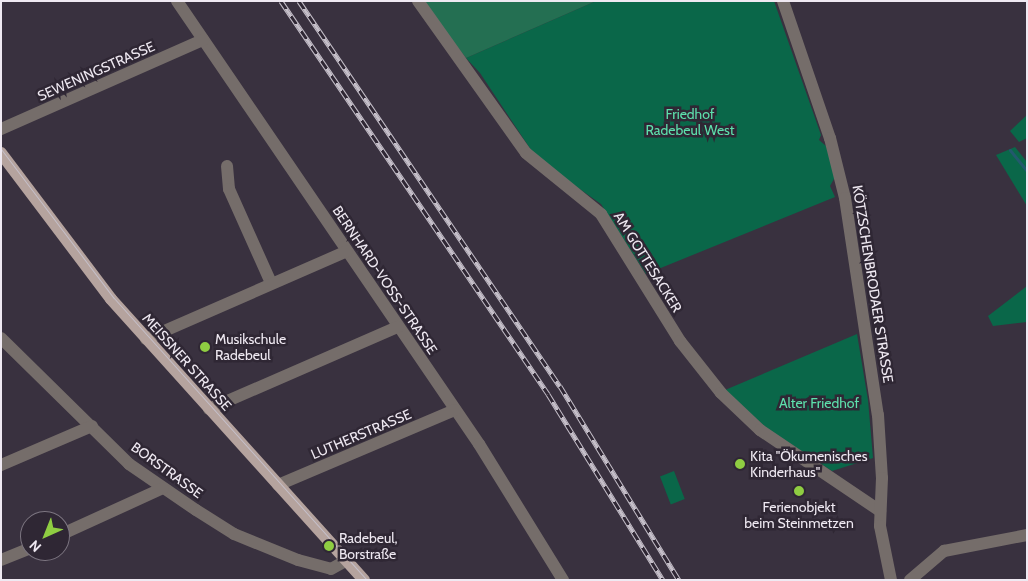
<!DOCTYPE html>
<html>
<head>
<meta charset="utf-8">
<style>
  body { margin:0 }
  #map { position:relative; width:1028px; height:581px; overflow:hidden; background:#39313f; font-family:Cabin,sans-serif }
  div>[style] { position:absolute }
  .green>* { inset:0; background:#0a6749; transform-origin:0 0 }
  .forest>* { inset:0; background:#246f52 }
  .stream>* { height:3px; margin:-1.5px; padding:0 1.5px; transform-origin:1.5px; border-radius:1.5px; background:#22596d }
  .minor>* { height:12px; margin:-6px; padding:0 6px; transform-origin:6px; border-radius:6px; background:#756d6a }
  .major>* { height:12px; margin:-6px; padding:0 6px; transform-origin:6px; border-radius:6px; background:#b5a39e }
  .tram>* { height:1px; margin:-0.5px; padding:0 0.5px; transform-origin:0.5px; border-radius:0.5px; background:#c5bfc9 }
  .rail>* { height:5px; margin-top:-2.5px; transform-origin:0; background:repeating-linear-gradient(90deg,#2f2734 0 9px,#c5bfc9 0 18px); box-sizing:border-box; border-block:1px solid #c5bfc9 }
  .dots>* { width:14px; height:14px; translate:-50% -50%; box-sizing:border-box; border:2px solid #2f2734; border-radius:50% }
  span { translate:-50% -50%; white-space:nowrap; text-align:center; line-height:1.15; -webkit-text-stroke:5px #2f2734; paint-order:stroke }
  .street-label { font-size:14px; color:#efe9f2 }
  .park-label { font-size:14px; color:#5de0ac }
  .poi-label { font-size:14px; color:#efe9f2 }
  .left { translate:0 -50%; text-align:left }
  .frame { position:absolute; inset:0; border:2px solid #efe9f2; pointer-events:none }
  .north { position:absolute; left:20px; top:511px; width:50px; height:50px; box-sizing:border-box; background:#2f2734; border:1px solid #7c7580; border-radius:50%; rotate:224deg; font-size:14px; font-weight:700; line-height:20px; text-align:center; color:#efe9f2 }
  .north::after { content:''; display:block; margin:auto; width:18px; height:22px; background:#8fcd42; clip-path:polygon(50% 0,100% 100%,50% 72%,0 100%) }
</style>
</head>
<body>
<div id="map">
  <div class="green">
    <i style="clip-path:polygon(596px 1px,774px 1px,821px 135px,819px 140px,826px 146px,835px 177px,830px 186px,835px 197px,646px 274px,601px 204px,537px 159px,480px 73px,466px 58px)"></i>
    <i style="clip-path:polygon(1027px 115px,1027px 138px,1019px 142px,1010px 131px)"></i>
    <i style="clip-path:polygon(1015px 147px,1027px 162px,1027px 206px,996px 155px)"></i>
    <i style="clip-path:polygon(1027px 286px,1027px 322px,993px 326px,988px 316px)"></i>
    <i style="clip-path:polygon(857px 334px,868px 400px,873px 458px,832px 471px,765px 427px,725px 390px)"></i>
    <i style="left:674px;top:471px;width:30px;height:15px;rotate:69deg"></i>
  </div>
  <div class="forest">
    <i style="clip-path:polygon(422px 1px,596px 1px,466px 58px)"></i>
  </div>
  <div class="stream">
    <i style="left:1010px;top:150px;width:27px;rotate:51deg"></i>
  </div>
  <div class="minor">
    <i style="left:177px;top:1px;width:536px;rotate:55.72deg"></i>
    <i style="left:479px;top:444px;width:160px;rotate:58.3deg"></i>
    <i style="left:418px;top:1px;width:186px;rotate:54.6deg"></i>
    <i style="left:526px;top:153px;width:97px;rotate:39.1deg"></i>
    <i style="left:601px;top:214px;width:150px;rotate:58.1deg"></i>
    <i style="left:680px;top:341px;width:66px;rotate:51.7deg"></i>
    <i style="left:721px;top:393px;width:54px;rotate:43.5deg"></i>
    <i style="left:760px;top:430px;width:145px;rotate:34deg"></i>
    <i style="left:783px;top:1px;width:145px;rotate:71.1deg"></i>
    <i style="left:830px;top:138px;width:62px;rotate:76deg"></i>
    <i style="left:845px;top:198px;width:219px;rotate:81.4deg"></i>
    <i style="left:878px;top:415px;width:63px;rotate:86.4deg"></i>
    <i style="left:882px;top:478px;width:48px;rotate:92.4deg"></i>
    <i style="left:880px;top:526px;width:55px;rotate:78.5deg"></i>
    <i style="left:1px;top:129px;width:221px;rotate:-23.8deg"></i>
    <i style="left:227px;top:166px;width:23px;rotate:85deg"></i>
    <i style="left:229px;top:189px;width:103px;rotate:65.9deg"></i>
    <i style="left:1px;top:338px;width:180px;rotate:44.5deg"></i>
    <i style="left:129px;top:464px;width:81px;rotate:34.5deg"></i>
    <i style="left:196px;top:510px;width:45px;rotate:32.3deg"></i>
    <i style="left:234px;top:534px;width:69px;rotate:22.1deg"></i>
    <i style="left:298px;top:560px;width:34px;rotate:15deg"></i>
    <i style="left:331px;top:569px;width:18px;rotate:-29deg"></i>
    <i style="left:146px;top:339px;width:219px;rotate:-23.6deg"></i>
    <i style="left:209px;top:409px;width:206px;rotate:-23.5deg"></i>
    <i style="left:1px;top:465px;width:99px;rotate:-23.2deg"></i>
    <i style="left:278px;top:485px;width:192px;rotate:-23deg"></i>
    <i style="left:60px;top:535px;width:113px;rotate:-24.5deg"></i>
    <i style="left:1px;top:560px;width:31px;rotate:-22deg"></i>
    <i style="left:910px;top:580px;width:45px;rotate:-40.5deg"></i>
    <i style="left:944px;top:551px;width:85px;rotate:-10.9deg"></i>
  </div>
  <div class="major">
    <i style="left:1px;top:153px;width:183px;rotate:53deg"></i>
    <i style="left:111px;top:299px;width:378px;rotate:48deg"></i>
  </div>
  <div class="tram">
    <i style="left:1px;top:149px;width:186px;rotate:52.9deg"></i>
    <i style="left:113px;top:297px;width:380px;rotate:48.1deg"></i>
  </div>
  <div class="rail">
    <i style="left:281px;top:1px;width:475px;rotate:55.8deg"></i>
    <i style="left:548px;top:394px;width:219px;rotate:58.3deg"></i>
    <i style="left:299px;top:1px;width:465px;rotate:55.9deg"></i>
    <i style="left:560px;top:386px;width:228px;rotate:58.5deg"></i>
  </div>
  <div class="dots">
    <i style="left:205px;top:347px;background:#8fcd42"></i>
    <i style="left:740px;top:464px;background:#8fcd42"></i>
    <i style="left:799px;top:491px;background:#8fcd42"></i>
    <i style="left:329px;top:546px;background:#8fcd42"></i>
  </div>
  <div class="street-label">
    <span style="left:96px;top:71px;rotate:-24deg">SEWENINGSTRASSE</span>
    <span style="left:648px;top:262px;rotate:58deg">AM GOTTESACKER</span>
    <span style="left:385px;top:280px;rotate:56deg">BERNHARD-VOSS-STRASSE</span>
    <span style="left:873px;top:284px;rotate:81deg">KÖTZSCHENBRODAER STRASSE</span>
    <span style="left:187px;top:362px;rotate:48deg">MEISSNER STRASSE</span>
    <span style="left:361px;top:434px;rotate:-23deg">LUTHERSTRASSE</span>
    <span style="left:167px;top:470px;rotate:36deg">BORSTRASSE</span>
  </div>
  <div class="park-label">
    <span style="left:690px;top:122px">Friedhof<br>Radebeul West</span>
    <span style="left:819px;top:403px">Alter Friedhof</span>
  </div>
  <div class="poi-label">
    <span class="left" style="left:215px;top:347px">Musikschule<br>Radebeul</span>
    <span class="left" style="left:750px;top:464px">Kita "Ökumenisches<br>Kinderhaus"</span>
    <span style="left:799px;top:515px">Ferienobjekt<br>beim Steinmetzen</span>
    <span class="left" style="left:339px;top:546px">Radebeul,<br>Borstraße</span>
  </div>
  <div class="frame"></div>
  <div class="north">N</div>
</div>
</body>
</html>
